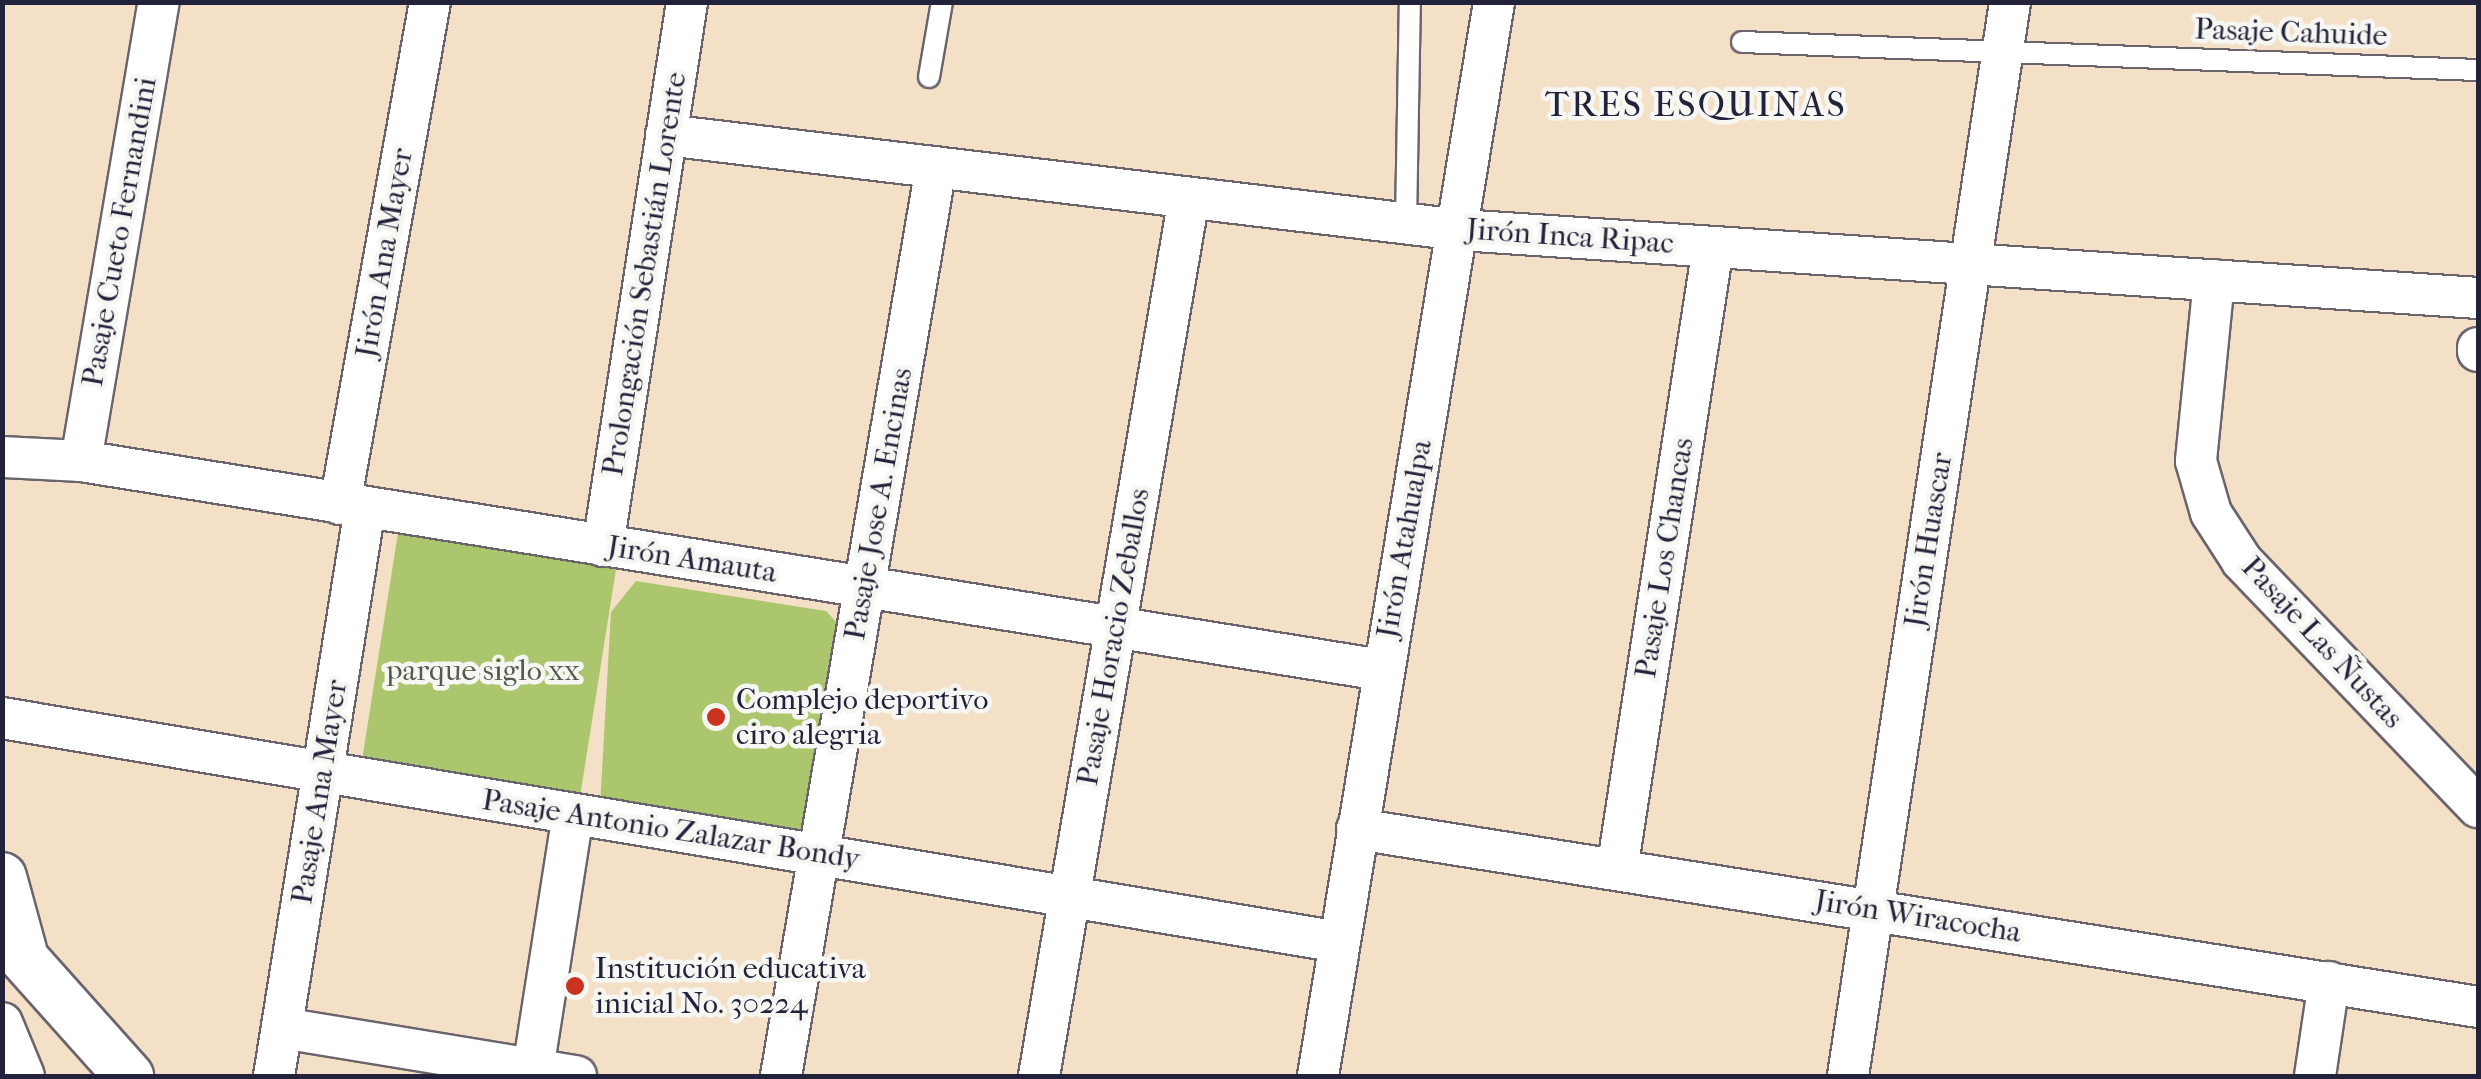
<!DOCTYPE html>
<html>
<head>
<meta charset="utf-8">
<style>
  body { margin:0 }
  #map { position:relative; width:2481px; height:1079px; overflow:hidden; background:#f3e0c6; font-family:"IM FELL French Canon",serif }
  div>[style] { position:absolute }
  .green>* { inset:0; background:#abc66d; transform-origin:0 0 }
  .roads { filter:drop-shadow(2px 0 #6b646c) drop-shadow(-2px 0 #6b646c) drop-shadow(0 2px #6b646c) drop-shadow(0 -2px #6b646c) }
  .service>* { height:20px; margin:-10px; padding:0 10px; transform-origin:10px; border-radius:10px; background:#fff }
  .minor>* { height:40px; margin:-20px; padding:0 20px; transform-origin:20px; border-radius:20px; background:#fff }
  .tertiary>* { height:48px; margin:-24px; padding:0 24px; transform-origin:24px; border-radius:24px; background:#fff }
  .dots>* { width:28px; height:28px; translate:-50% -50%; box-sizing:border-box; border:5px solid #f6f6f2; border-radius:50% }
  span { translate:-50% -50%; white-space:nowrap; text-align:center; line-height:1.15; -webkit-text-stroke:9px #f6f6f2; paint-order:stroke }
  .street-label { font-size:30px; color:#22223b }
  .park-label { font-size:30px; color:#525b4c }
  .poi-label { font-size:30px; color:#22223b }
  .left { translate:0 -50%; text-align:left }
  .quarter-label { font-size:35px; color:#22223b; letter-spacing:2.5px }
  .frame { position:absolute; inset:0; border:5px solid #22223b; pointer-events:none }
</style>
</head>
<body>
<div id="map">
  <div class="green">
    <i style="left:398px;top:533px;width:221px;height:234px;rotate:9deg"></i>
    <i style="clip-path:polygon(636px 581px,826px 611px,843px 629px,805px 841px,600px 806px,611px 612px)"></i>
  </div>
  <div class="roads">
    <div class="service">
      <i style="left:1742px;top:42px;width:737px;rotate:2.18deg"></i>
      <i style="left:929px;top:77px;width:76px;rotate:-80.2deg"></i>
      <i style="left:1406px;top:223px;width:221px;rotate:-89deg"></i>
    </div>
    <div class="minor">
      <i style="left:666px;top:135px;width:800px;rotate:6.82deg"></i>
      <i style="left:1460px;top:230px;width:1020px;rotate:3.82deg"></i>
      <i style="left:2214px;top:280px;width:182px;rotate:95.7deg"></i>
      <i style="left:2196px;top:461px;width:54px;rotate:73.9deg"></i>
      <i style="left:2211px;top:513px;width:57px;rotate:57.1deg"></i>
      <i style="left:2242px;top:561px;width:341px;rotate:46.2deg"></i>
      <i style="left:2478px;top:348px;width:3px;rotate:90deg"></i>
      <i style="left:2px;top:457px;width:79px;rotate:2.9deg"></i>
      <i style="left:81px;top:461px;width:1318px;rotate:9.13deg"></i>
      <i style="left:81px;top:461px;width:466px;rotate:-80.4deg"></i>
      <i style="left:340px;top:504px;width:510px;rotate:-79.84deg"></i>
      <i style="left:603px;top:546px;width:550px;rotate:-81.22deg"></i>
      <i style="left:2px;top:718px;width:1356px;rotate:9.51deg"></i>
      <i style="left:1357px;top:829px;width:1135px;rotate:9.02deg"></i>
      <i style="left:1617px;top:870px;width:630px;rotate:-81.24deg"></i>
      <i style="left:2px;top:1023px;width:57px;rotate:67.5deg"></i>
      <i style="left:282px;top:1028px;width:298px;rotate:9.3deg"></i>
      <i style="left:274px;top:1076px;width:575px;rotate:-80.9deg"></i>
      <i style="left:532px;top:1076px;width:265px;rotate:-81.1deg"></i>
      <i style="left:781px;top:1076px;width:922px;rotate:-80.32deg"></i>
      <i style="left:1039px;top:1076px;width:891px;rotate:-80.31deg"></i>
      <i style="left:1318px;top:1076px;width:1088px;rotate:-80.69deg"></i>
      <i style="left:1848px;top:1076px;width:1086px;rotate:-81.42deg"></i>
      <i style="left:2315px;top:1076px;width:95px;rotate:-81.5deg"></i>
    </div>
    <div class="tertiary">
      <i style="left:2px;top:877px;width:76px;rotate:74.7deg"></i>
      <i style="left:2px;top:934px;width:191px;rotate:48.2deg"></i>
    </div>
  </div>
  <div class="dots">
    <i style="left:716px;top:717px;background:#c8321e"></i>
    <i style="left:575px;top:986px;background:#c8321e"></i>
  </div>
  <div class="street-label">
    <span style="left:2291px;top:33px;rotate:2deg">Pasaje Cahuide</span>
    <span style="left:120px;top:232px;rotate:-80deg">Pasaje Cueto Fernandini</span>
    <span style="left:1570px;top:237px;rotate:4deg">Jirón Inca Ripac</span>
    <span style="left:385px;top:253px;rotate:-80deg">Jirón Ana Mayer</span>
    <span style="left:645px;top:274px;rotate:-81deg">Prolongación Sebastián Lorente</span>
    <span style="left:879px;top:504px;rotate:-80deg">Pasaje Jose A. Encinas</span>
    <span style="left:1405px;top:539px;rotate:-80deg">Jirón Atahualpa</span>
    <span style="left:1929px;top:540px;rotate:-81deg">Jirón Huascar</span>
    <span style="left:1665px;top:558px;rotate:-81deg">Pasaje Los Chancas</span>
    <span style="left:692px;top:560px;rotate:9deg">Jirón Amauta</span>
    <span style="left:1114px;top:637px;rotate:-80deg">Pasaje Horacio Zeballos</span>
    <span style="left:2322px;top:643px;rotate:47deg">Pasaje Las Ñustas</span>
    <span style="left:320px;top:792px;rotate:-81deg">Pasaje Ana Mayer</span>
    <span style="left:671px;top:830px;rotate:9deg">Pasaje Antonio Zalazar Bondy</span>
    <span style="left:1918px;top:917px;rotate:9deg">Jirón Wiracocha</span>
  </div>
  <div class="park-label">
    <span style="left:483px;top:671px">parque siglo xx</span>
  </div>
  <div class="poi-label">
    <span class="left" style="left:736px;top:717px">Complejo deportivo<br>ciro alegria</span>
    <span class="left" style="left:595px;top:986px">Institución educativa<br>inicial No. 30224</span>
  </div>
  <div class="quarter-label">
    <span style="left:1696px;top:105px">TRES ESQUINAS</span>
  </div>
  <div class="frame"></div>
</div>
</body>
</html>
